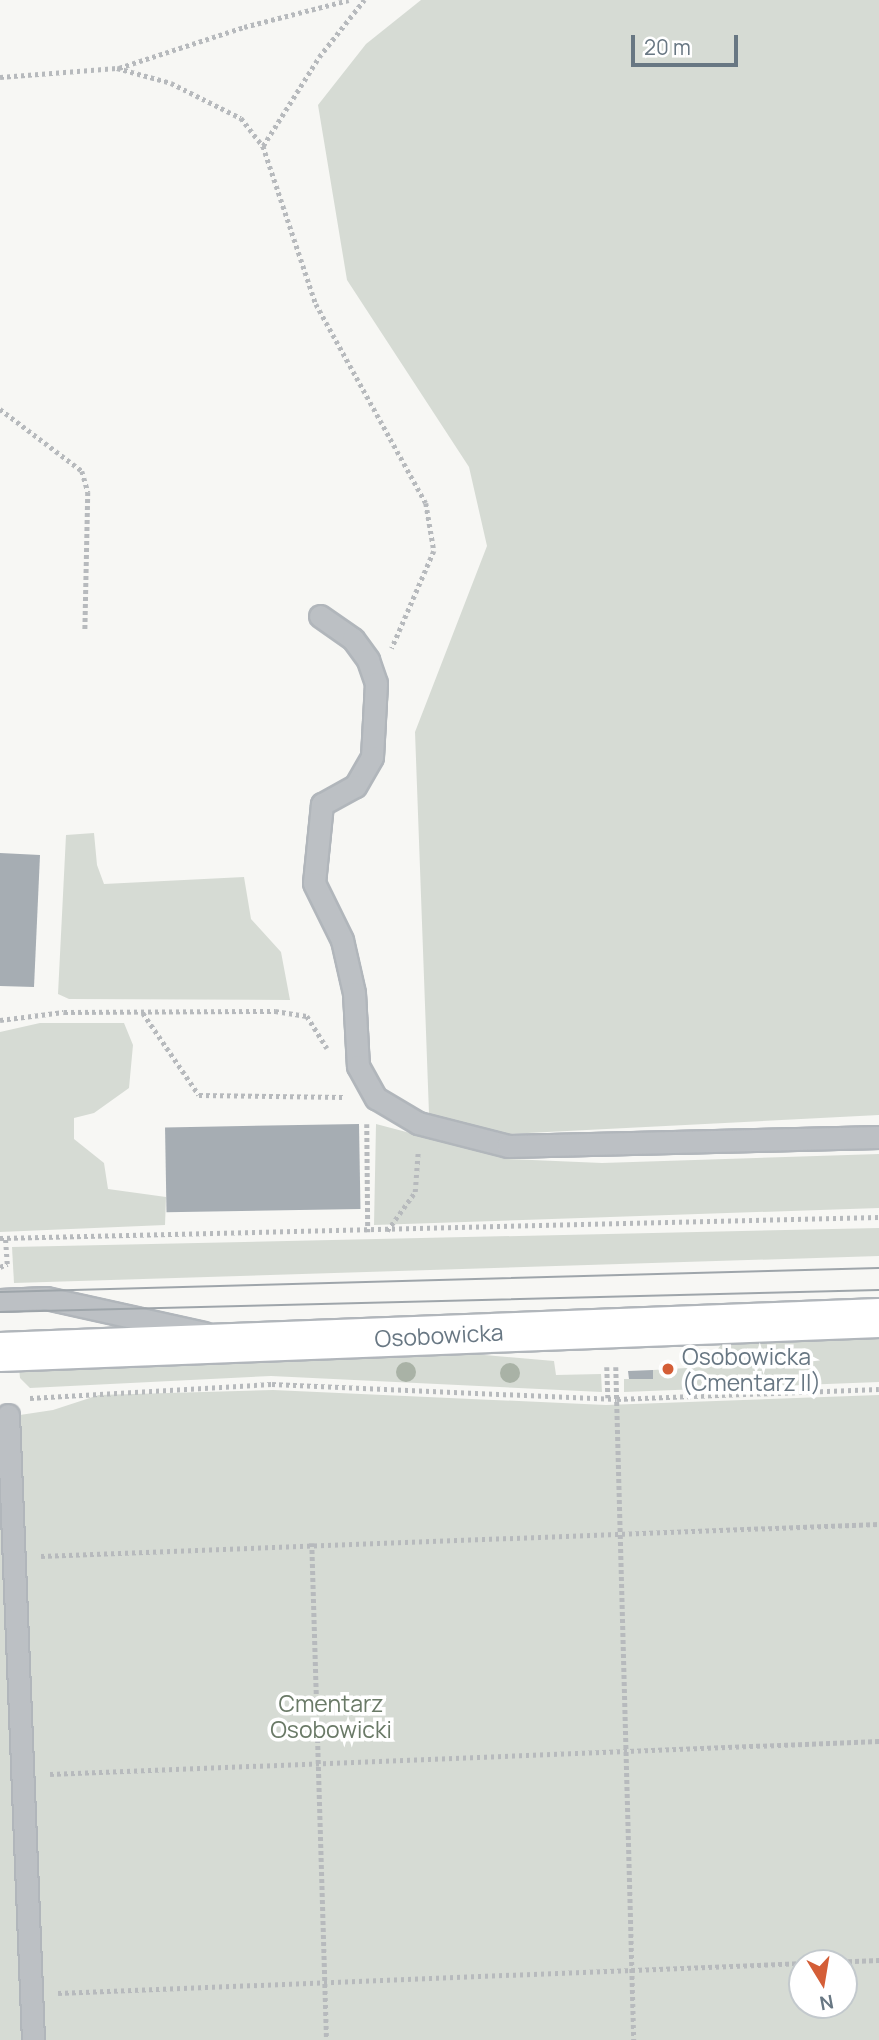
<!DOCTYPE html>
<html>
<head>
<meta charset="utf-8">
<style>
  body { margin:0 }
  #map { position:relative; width:879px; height:2040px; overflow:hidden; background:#f7f7f4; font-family:Manrope,sans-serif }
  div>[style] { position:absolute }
  .green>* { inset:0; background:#d6dbd4 }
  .building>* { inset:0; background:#a6adb3; transform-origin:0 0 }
  .path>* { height:4.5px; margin-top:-2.25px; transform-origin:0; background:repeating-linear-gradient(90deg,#b7babd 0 3.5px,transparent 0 7px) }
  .roads { filter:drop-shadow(2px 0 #b1b6bb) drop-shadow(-2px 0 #b1b6bb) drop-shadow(0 2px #b1b6bb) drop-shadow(0 -2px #b1b6bb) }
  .lane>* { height:21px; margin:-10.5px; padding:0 10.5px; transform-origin:10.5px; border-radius:10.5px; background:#bcc0c4 }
  .secondary>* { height:38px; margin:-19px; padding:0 19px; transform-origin:19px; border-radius:19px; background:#fff }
  .tram>* { height:2px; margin:-1px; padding:0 1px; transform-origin:1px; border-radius:1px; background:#9ea5aa }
  .trees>* { width:20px; height:20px; margin:-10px; border-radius:50%; background:#a9b2a6 }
  .dots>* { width:19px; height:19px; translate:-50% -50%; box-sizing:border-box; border:4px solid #fff; border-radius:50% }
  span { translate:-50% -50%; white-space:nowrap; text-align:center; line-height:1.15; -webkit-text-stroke:7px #fff; paint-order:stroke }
  .street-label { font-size:23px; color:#687783 }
  .poi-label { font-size:23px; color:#687783 }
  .left { translate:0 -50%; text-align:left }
  .park-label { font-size:23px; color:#6a7a67 }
  .north { position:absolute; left:788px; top:1949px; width:70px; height:70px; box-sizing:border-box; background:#fff; border:2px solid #c3c9cd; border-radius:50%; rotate:169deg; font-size:19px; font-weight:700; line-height:28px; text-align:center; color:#687783 }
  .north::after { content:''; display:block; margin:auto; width:24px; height:32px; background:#d45e37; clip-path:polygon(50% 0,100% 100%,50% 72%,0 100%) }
  .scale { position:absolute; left:631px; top:35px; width:107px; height:32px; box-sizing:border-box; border:4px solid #687783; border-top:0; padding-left:9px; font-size:21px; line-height:24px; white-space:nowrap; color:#687783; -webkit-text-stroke:5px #fff; paint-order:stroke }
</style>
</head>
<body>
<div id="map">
  <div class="green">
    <i style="clip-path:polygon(421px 0,879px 0,879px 1115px,508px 1134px,429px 1114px,415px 732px,487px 546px,469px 467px,347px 280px,318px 105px,366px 44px)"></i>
    <i style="clip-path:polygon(94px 833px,97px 865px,104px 884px,244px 877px,251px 919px,281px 952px,290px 1000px,69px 999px,58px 994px,66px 835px)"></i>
    <i style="clip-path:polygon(40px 1023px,124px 1023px,133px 1045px,129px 1088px,94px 1113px,74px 1118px,74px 1139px,104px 1163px,108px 1189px,166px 1197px,165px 1225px,0 1232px,0 1032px)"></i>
    <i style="clip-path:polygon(376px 1124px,509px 1159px,602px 1163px,879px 1154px,879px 1208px,374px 1225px)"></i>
    <i style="clip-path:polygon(879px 1228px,879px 1256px,14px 1283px,12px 1247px)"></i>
    <i style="clip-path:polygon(879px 1337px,879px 1382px,624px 1392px,624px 1379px,653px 1379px,653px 1370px,703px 1367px,721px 1345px)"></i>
    <i style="clip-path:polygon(439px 1351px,554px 1361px,556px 1375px,601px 1374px,602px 1392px,271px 1376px,30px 1388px,20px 1378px,19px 1368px)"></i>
    <i style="clip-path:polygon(evenodd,273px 1390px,606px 1405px,879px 1395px,879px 2040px,0 2040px,0 1418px,53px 1410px,99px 1395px,273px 1390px,802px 1963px,844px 1963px,844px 2005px,802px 2005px,802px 1963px)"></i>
  </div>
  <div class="building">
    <i style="clip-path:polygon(0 853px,40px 855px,34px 987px,0 986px)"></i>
    <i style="left:359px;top:1124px;width:85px;height:194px;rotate:89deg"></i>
    <i style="clip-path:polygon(653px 1370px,653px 1379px,629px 1379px,628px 1371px)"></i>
  </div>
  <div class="path">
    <i style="left:119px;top:68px;width:132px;rotate:-18.2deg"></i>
    <i style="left:244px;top:27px;width:108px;rotate:-14.4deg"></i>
    <i style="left:0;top:77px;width:117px;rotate:-4.4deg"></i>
    <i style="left:117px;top:68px;width:56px;rotate:15.5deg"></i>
    <i style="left:171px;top:83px;width:78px;rotate:26.6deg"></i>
    <i style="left:241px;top:118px;width:36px;rotate:52deg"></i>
    <i style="left:263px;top:146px;width:167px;rotate:71.5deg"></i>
    <i style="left:316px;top:304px;width:227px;rotate:61.1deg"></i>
    <i style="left:426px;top:503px;width:49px;rotate:80.5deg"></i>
    <i style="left:434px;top:551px;width:106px;rotate:113.4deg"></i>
    <i style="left:263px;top:146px;width:105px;rotate:-57.8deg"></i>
    <i style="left:319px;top:57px;width:73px;rotate:-51.7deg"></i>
    <i style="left:0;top:409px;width:103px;rotate:37.1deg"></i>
    <i style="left:82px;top:471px;width:22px;rotate:74deg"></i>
    <i style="left:88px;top:492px;width:139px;rotate:91.2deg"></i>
    <i style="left:143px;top:1013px;width:99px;rotate:55.7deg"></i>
    <i style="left:199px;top:1095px;width:144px;rotate:0.8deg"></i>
    <i style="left:0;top:1020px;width:64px;rotate:-7.1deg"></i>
    <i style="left:64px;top:1012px;width:211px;rotate:-0.3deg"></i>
    <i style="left:275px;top:1011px;width:32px;rotate:9deg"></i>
    <i style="left:307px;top:1016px;width:38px;rotate:58deg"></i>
    <i style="left:367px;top:1124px;width:108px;rotate:89.5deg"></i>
    <i style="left:387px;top:1231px;width:48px;rotate:-54.3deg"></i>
    <i style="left:415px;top:1192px;width:41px;rotate:-85.8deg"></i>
    <i style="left:0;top:1238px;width:879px;rotate:-1.37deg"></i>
    <i style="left:0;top:1267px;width:8px;rotate:-23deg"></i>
    <i style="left:7px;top:1264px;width:26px;rotate:-94deg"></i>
    <i style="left:607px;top:1367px;width:31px;rotate:88deg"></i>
    <i style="left:616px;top:1367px;width:673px;rotate:88.47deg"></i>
    <i style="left:30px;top:1398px;width:242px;rotate:-3.3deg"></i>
    <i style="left:272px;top:1384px;width:345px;rotate:2.5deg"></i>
    <i style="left:617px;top:1399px;width:262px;rotate:-2.2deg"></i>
    <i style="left:312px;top:1543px;width:497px;rotate:88.3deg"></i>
    <i style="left:41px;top:1556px;width:839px;rotate:-2.19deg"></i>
    <i style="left:50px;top:1774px;width:830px;rotate:-2.28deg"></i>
    <i style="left:58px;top:1993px;width:822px;rotate:-2.3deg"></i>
  </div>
  <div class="roads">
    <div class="lane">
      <i style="left:320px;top:616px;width:40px;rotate:34.9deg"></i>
      <i style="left:353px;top:639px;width:26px;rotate:54deg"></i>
      <i style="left:368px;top:660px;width:24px;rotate:71deg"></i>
      <i style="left:376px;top:683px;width:74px;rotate:93.1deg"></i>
      <i style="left:372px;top:757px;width:34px;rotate:120deg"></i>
      <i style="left:355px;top:786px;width:38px;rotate:151deg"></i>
      <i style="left:322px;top:804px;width:79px;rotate:95.8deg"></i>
      <i style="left:314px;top:883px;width:64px;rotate:63.8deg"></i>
      <i style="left:342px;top:940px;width:54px;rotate:77.2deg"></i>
      <i style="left:354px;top:993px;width:73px;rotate:86.9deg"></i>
      <i style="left:358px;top:1066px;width:37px;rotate:61deg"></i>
      <i style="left:376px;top:1098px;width:49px;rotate:30.8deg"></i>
      <i style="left:418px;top:1123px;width:93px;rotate:14.3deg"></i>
      <i style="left:508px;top:1146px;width:371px;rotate:-1.4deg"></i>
      <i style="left:0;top:1300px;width:46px;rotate:-2.5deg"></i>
      <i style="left:46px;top:1298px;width:162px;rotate:12.5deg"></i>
      <i style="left:8px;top:1415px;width:625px;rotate:87.71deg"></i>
    </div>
    <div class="secondary">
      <i style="left:0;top:1352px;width:880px;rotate:-2.22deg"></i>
    </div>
  </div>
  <div class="tram">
    <i style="left:0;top:1292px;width:879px;rotate:-1.56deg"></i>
    <i style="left:0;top:1312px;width:879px;rotate:-1.43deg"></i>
  </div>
  <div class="trees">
    <i style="left:406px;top:1372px"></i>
    <i style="left:510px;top:1373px"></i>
  </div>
  <div class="dots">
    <i style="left:668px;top:1369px;background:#d45e37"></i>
  </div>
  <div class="street-label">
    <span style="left:439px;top:1335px;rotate:-3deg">Osobowicka</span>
  </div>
  <div class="poi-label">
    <span class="left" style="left:682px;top:1369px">Osobowicka<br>(Cmentarz II)</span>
  </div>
  <div class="park-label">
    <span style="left:331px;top:1716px">Cmentarz<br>Osobowicki</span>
  </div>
  <div class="north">N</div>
  <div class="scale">20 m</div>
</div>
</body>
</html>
